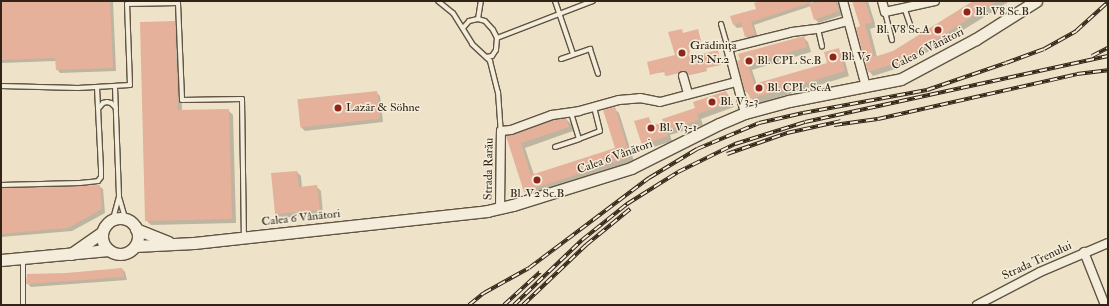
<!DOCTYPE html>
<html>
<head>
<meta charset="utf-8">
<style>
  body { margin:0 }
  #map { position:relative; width:1109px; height:306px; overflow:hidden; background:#eee3c8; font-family:"IM FELL Double Pica",serif }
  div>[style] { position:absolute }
  .shadow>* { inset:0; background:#0003 }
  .building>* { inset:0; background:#e5b19a; transform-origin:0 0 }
  .roads { filter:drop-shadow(1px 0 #605442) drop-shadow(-1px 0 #605442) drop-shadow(0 1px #605442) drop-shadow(0 -1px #605442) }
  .lane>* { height:4px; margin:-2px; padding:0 2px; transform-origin:2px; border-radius:2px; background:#f4eddb }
  .street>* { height:8px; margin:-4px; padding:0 4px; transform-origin:4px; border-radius:4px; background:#f4eddb }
  .secondary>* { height:11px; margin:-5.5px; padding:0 5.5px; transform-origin:5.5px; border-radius:5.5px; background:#f4eddb }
  .secondary>.ring { margin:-5.5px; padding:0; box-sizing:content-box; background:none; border:11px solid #f4eddb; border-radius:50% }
  .rail>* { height:4px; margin-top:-2px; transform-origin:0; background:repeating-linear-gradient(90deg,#f4eddb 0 8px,#312416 0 16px); box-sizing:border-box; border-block:1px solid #312416 }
  .dots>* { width:11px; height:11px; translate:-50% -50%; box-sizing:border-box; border:2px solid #f4eddb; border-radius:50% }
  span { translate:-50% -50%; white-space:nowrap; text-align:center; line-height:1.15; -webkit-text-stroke:3px #f4eddb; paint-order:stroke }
  .poi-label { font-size:12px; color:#312416 }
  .left { translate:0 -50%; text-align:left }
  .right { translate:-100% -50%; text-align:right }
  .street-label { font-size:12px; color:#312416 }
  .frame { position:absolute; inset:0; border:2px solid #312416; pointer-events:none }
</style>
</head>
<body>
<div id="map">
  <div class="shadow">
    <i style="clip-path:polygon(1px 1px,113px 1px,116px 71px,60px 73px,57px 69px,56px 61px,1px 63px)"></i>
    <i style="clip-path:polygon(764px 1px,810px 1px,811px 3px,817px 1px,837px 1px,842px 15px,819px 23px,815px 19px,811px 6px,754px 25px,758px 38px,749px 40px,746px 36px,743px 27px,737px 28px,734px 25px,757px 10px)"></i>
    <i style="clip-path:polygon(853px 1px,868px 1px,876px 27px,870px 29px,877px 57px,893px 52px,975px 1px,1010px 1px,905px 66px,873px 76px,869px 71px,861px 27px)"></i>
    <i style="clip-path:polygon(174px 22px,179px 27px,182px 111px,228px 110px,233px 115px,236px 223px,151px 225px,146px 220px)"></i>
    <i style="clip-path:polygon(698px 30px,701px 42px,688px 45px,691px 58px,718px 52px,721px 65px,706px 68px,707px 71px,690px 75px,686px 71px,667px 76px,665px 72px,651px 74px,677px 56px,683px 34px)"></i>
    <i style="clip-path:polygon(803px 37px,808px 42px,811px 52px,752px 70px,757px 85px,828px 64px,838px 49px,843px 54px,849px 76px,756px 104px,746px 91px,738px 62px)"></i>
    <i style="clip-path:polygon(376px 92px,380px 96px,383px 122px,305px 131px,301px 127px)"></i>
    <i style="clip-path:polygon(726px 92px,730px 97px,734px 107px,701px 119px,703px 125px,670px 135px,672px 141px,648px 149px,643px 144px,648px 118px,654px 126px,697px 109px)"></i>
    <i style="clip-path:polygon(614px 108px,619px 113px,634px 161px,530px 196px,525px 191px,508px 137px,566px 119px,571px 124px,573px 131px,525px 148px,534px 175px,616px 149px)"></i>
    <i style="clip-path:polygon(297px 172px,301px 176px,302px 188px,317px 187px,321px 191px,323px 214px,280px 218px,276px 213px)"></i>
    <i style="clip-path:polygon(99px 186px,103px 189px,105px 213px,72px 231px,1px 237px,1px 190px)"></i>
    <i style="clip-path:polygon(122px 269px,125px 272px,127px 280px,31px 287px,28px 284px,66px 274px)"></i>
  </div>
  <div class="building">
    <i style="clip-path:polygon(1px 1px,110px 1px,113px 68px,56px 70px,55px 58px,1px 60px)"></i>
    <i style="clip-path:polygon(761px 1px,809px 1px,809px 3px,835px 1px,839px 11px,814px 20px,809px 3px,751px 22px,755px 34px,745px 37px,741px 23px,733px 25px,730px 16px,756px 9px,754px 3px)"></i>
    <i style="clip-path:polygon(852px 1px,865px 1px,872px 23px,865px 24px,874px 57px,893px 51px,973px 1px,997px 1px,900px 62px,868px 72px,856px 28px,860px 26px)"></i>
    <i style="clip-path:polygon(175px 21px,178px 110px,229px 109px,232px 219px,145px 221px,140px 22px)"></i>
    <i style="clip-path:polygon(682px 29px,683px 33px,698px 29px,701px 41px,688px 44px,691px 57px,718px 50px,721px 64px,706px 68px,707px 70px,688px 75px,684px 71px,665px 76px,664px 71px,650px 75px,647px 62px,675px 55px,668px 32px)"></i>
    <i style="clip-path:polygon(804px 36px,807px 47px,748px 65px,754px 84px,827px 63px,824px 52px,839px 48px,845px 71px,750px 99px,748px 91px,745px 92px,737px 61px,740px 60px,738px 54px)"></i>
    <i style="left:377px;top:91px;width:28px;height:80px;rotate:84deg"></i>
    <i style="clip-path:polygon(726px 91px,730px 103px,697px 114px,699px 120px,666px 131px,668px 136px,642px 145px,634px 121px,649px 117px,651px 126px,663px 122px,662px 119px,695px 108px,693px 102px)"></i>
    <i style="clip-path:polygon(615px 107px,630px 157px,524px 192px,506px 136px,553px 120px,566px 118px,569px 127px,521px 143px,531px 175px,615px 148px,603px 110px)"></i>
    <i style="clip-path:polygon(297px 171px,299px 187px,317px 185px,320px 210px,275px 214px,271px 173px)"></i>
    <i style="clip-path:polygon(100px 185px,102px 209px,68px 228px,1px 234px,1px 188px)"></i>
    <i style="clip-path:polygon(122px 268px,124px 277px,26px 284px,27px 274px,66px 273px)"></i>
  </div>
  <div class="roads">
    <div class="lane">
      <i style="left:438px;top:1px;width:19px;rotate:39deg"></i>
      <i style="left:453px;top:13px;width:36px;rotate:58deg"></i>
      <i style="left:472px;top:44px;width:25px;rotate:43deg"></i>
      <i style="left:490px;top:61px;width:32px;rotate:76deg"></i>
      <i style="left:498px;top:92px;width:39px;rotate:86deg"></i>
      <i style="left:555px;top:1px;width:56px;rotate:71.2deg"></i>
      <i style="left:904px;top:7px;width:24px;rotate:71deg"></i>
      <i style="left:885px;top:12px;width:29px;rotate:76deg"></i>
      <i style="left:478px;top:19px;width:18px;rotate:-81deg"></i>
      <i style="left:721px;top:24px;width:25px;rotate:74deg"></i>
      <i style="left:463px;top:28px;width:9px;rotate:-49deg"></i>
      <i style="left:469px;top:21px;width:9px;rotate:-13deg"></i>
      <i style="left:478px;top:19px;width:7px;rotate:16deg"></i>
      <i style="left:485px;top:21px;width:12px;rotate:48deg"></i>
      <i style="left:493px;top:30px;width:9px;rotate:63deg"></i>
      <i style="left:497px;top:38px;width:12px;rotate:95deg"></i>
      <i style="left:496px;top:50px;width:7px;rotate:124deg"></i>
      <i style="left:492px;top:56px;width:6px;rotate:171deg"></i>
      <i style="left:818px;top:29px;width:18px;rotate:77deg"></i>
      <i style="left:497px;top:38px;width:103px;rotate:-21.1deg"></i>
      <i style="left:561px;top:59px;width:31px;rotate:-19deg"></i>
      <i style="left:590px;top:49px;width:26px;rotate:72deg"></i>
      <i style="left:1px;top:86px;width:77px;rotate:1.5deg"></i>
      <i style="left:78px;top:88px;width:52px;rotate:-3.3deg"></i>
      <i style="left:130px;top:85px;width:81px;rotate:-92.1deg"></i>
      <i style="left:127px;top:4px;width:51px;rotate:-1.1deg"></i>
      <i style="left:178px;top:3px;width:97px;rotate:87.6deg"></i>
      <i style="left:182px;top:100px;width:60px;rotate:-1deg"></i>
      <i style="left:242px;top:99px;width:137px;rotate:89.2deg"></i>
      <i style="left:115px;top:87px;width:110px;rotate:87.9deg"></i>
      <i style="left:119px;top:197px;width:22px;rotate:74deg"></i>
      <i style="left:98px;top:109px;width:8px;rotate:-50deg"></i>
      <i style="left:103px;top:103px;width:4px;rotate:-14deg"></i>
      <i style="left:107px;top:102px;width:4px;rotate:14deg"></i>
      <i style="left:111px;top:103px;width:7px;rotate:45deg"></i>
      <i style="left:579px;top:139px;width:22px;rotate:-21deg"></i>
      <i style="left:600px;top:131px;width:25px;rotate:-104deg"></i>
      <i style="left:555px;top:147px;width:25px;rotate:-18deg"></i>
      <i style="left:579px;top:139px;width:28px;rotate:-107deg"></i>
      <i style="left:1px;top:185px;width:79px;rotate:-1.5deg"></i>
      <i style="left:80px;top:183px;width:18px;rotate:-6deg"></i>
      <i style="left:98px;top:181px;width:5px;rotate:-53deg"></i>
      <i style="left:101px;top:177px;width:8px;rotate:-90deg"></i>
      <i style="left:101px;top:169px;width:82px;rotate:-92.8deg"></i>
      <i style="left:113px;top:219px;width:23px;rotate:-75deg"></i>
      <i style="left:23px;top:305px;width:47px;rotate:-90deg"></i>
    </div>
    <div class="street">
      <i style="left:843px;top:1px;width:89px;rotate:75deg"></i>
      <i style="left:882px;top:1px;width:11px;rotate:75deg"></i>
      <i style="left:885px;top:12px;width:51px;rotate:-12.4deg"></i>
      <i style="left:683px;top:76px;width:19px;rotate:74deg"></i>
      <i style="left:745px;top:113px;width:67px;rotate:-104.7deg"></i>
      <i style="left:728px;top:48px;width:66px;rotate:-14deg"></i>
      <i style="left:792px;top:32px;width:26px;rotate:-7deg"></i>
      <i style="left:818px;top:29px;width:31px;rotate:-15deg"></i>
      <i style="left:500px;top:209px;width:78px;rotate:-89.3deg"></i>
      <i style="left:501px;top:131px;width:10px;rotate:-6deg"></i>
      <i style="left:511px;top:130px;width:44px;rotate:-20.1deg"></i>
      <i style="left:552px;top:115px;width:27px;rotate:-8deg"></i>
      <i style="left:579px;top:111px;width:41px;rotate:-15.4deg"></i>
      <i style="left:619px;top:100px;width:21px;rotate:-5deg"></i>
      <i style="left:640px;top:98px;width:20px;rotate:11deg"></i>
      <i style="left:660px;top:102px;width:79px;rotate:-14.7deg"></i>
      <i style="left:1084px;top:252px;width:57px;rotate:68.4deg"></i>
      <i style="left:977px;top:305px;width:71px;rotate:-27.6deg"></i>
      <i style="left:1040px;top:272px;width:74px;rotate:-23.1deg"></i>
    </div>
    <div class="secondary">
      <i class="ring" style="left:102px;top:218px;width:25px;height:25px"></i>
      <i style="left:136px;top:229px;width:35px;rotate:22deg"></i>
      <i style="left:135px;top:246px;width:59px;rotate:-2.9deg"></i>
      <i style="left:194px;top:243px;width:295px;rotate:-6.2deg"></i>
      <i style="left:487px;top:211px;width:27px;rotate:-13deg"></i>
      <i style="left:513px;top:205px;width:124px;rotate:-17.4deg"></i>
      <i style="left:631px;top:168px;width:98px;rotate:-26.6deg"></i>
      <i style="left:719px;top:124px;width:28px;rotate:-23deg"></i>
      <i style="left:745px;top:113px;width:46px;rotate:-15.3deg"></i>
      <i style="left:789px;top:101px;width:114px;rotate:-11.1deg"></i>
      <i style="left:901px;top:79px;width:85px;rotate:-28.1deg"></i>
      <i style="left:976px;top:39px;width:71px;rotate:-32.3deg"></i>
      <i style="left:71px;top:254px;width:38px;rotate:-35deg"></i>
      <i style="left:1px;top:260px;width:108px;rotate:-5.3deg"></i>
    </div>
  </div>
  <div class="rail">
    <i style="left:1092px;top:56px;width:18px;rotate:-27deg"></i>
    <i style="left:834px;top:125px;width:44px;rotate:-7.8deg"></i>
    <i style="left:878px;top:119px;width:204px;rotate:-12.7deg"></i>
    <i style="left:1077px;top:74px;width:31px;rotate:-7deg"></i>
    <i style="left:727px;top:154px;width:64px;rotate:-19.3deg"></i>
    <i style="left:787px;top:133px;width:55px;rotate:-12.5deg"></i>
    <i style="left:469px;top:305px;width:19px;rotate:-39deg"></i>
    <i style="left:484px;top:293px;width:51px;rotate:-29.1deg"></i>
    <i style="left:529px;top:268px;width:150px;rotate:-36.9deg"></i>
    <i style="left:649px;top:178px;width:56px;rotate:-31.1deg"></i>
    <i style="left:697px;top:149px;width:67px;rotate:-22.8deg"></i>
    <i style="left:759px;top:123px;width:45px;rotate:-12.8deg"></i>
    <i style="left:803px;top:113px;width:126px;rotate:-10.5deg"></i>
    <i style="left:927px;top:90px;width:83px;rotate:-18.9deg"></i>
    <i style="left:1006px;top:63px;width:40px;rotate:-20.2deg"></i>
    <i style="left:1044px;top:49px;width:37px;rotate:-29deg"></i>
    <i style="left:1076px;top:31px;width:43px;rotate:-42.2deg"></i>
    <i style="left:504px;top:305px;width:49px;rotate:-42.5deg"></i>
    <i style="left:514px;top:305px;width:94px;rotate:-43.7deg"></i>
    <i style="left:582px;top:240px;width:58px;rotate:-38.7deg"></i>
    <i style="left:627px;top:204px;width:60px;rotate:-32.1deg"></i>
    <i style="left:678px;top:172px;width:64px;rotate:-26.2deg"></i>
    <i style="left:735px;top:144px;width:73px;rotate:-17.4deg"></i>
    <i style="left:805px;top:122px;width:310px;rotate:-12.3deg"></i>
    <i style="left:523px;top:305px;width:87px;rotate:-43.6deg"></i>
    <i style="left:586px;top:245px;width:57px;rotate:-39.3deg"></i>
  </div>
  <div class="dots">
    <i style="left:967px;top:12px;background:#8f2418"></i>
    <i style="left:938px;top:30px;background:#8f2418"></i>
    <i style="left:682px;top:53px;background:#8f2418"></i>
    <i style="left:833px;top:57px;background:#8f2418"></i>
    <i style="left:749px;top:61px;background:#8f2418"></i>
    <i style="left:759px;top:88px;background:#8f2418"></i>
    <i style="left:712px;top:102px;background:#8f2418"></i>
    <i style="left:338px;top:108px;background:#8f2418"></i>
    <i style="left:651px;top:128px;background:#8f2418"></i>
    <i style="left:537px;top:180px;background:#8f2418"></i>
  </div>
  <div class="poi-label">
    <span class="left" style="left:975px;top:12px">Bl. V8 Sc.B</span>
    <span class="right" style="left:930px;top:30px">Bl. V8 Sc.A</span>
    <span class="left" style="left:690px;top:53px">Grădinița<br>PS Nr.2</span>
    <span class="left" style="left:841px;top:57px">Bl. V5</span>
    <span class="left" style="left:757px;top:61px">Bl. CPL Sc.B</span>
    <span class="left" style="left:767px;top:88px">Bl. CPL Sc.A</span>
    <span class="left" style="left:720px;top:102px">Bl. V3-3</span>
    <span class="left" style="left:346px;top:108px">Lazăr &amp; Söhne</span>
    <span class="left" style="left:659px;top:128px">Bl. V3-1</span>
    <span style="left:537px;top:194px">Bl. V2 Sc.B</span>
  </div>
  <div class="street-label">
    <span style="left:928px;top:49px;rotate:-27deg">Calea 6 Vânători</span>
    <span style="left:615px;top:157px;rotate:-20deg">Calea 6 Vânători</span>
    <span style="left:489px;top:169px;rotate:-89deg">Strada Rarău</span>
    <span style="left:301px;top:218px;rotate:-6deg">Calea 6 Vânători</span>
    <span style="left:1037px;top:261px;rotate:-25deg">Strada Trenului</span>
  </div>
  <div class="frame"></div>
</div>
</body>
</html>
